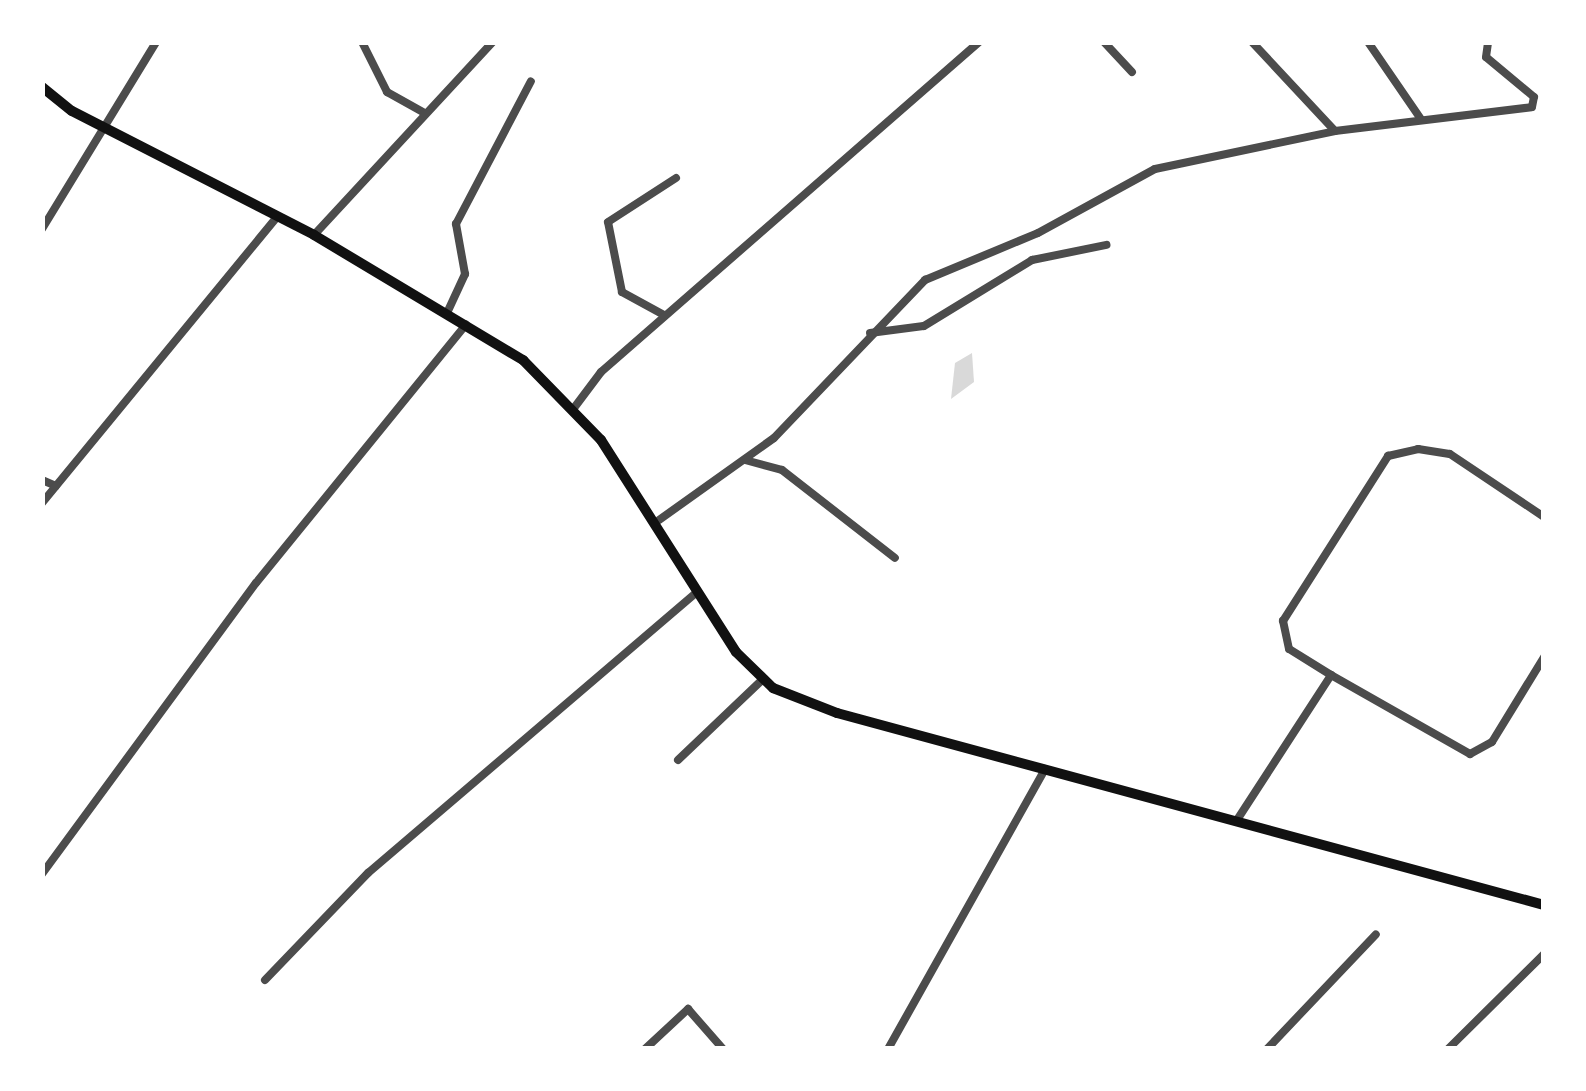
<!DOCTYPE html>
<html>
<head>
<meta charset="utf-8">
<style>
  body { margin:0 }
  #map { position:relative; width:1586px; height:1091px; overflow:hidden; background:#fff; font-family:Georgia,serif }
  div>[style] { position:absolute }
  .water>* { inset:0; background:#d9d9d9 }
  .minor>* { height:8px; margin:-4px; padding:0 4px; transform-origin:4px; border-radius:4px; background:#4c4c4c }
  .primary>* { height:10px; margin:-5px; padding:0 5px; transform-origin:5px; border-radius:5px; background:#111 }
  span { translate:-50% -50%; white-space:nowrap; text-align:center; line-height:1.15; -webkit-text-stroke:9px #fff; paint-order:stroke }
  .frame { position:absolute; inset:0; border:45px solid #fff; pointer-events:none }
</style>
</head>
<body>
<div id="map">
  <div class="water">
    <i style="clip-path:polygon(972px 353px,974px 382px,951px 399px,955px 363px)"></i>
  </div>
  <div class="minor">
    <i style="left:362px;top:42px;width:56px;rotate:63.4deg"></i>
    <i style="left:387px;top:92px;width:41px;rotate:29.1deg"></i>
    <i style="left:1104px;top:42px;width:41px;rotate:47deg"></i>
    <i style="left:1252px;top:42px;width:120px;rotate:47deg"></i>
    <i style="left:1368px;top:42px;width:93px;rotate:55.5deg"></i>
    <i style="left:42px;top:229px;width:219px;rotate:-58.6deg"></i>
    <i style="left:314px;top:235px;width:263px;rotate:-47.2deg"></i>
    <i style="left:447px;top:313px;width:43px;rotate:-65.2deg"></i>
    <i style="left:465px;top:274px;width:51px;rotate:-100.2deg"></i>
    <i style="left:456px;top:224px;width:161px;rotate:-62.3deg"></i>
    <i style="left:664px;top:315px;width:48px;rotate:-151.3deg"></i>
    <i style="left:622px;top:292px;width:71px;rotate:-101.3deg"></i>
    <i style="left:608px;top:222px;width:81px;rotate:-32.9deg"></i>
    <i style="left:870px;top:333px;width:54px;rotate:-7.4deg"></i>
    <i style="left:924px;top:326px;width:127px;rotate:-31.4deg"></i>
    <i style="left:1032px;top:260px;width:76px;rotate:-11.5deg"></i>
    <i style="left:574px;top:408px;width:45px;rotate:-53.1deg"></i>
    <i style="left:601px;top:372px;width:502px;rotate:-41.12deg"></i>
    <i style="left:745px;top:460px;width:38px;rotate:15deg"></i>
    <i style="left:782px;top:470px;width:143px;rotate:37.9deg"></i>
    <i style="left:42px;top:480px;width:15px;rotate:23deg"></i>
    <i style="left:42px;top:503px;width:370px;rotate:-50.6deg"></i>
    <i style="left:659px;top:520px;width:141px;rotate:-35.5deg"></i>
    <i style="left:774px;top:438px;width:219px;rotate:-46.3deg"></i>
    <i style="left:925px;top:280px;width:122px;rotate:-22.6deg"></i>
    <i style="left:1038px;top:233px;width:133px;rotate:-28.7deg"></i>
    <i style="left:1155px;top:169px;width:184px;rotate:-11.9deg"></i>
    <i style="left:1335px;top:131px;width:198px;rotate:-6.9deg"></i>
    <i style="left:1532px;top:107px;width:10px;rotate:-79deg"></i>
    <i style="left:1534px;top:97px;width:62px;rotate:-140.2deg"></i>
    <i style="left:1486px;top:57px;width:15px;rotate:-82deg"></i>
    <i style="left:1331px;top:675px;width:160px;rotate:29.6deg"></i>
    <i style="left:1470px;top:754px;width:25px;rotate:-29deg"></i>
    <i style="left:1492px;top:742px;width:100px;rotate:-58.5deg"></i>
    <i style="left:678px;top:760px;width:116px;rotate:-43.6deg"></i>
    <i style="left:1237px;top:820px;width:173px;rotate:-57deg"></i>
    <i style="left:1331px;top:675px;width:49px;rotate:-148.2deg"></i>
    <i style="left:1289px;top:649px;width:29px;rotate:-102deg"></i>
    <i style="left:1283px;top:621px;width:196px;rotate:-57.5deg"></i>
    <i style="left:1388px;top:456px;width:31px;rotate:-13deg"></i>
    <i style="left:1418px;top:449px;width:32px;rotate:9deg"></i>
    <i style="left:1450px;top:454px;width:113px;rotate:33.8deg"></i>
    <i style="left:42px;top:874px;width:361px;rotate:-53.7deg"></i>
    <i style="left:256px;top:583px;width:333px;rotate:-50.9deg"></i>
    <i style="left:265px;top:980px;width:149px;rotate:-46.1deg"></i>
    <i style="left:368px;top:873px;width:433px;rotate:-40.5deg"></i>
    <i style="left:645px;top:1049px;width:59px;rotate:-42.9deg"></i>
    <i style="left:688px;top:1009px;width:53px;rotate:48.8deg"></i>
    <i style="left:888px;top:1049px;width:321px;rotate:-60.7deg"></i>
    <i style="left:1267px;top:1049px;width:158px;rotate:-46.5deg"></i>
    <i style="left:1448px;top:1049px;width:135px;rotate:-44.7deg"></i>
  </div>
  <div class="primary">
    <i style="left:42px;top:87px;width:38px;rotate:39deg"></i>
    <i style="left:72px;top:111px;width:272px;rotate:27.1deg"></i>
    <i style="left:314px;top:235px;width:244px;rotate:30.9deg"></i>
    <i style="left:523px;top:360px;width:112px;rotate:45.7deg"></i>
    <i style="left:601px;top:440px;width:251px;rotate:57.5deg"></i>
    <i style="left:736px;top:652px;width:52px;rotate:44.2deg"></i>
    <i style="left:773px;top:688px;width:69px;rotate:21.3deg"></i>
    <i style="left:837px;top:713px;width:733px;rotate:15.19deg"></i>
  </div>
  <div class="frame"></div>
</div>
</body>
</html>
